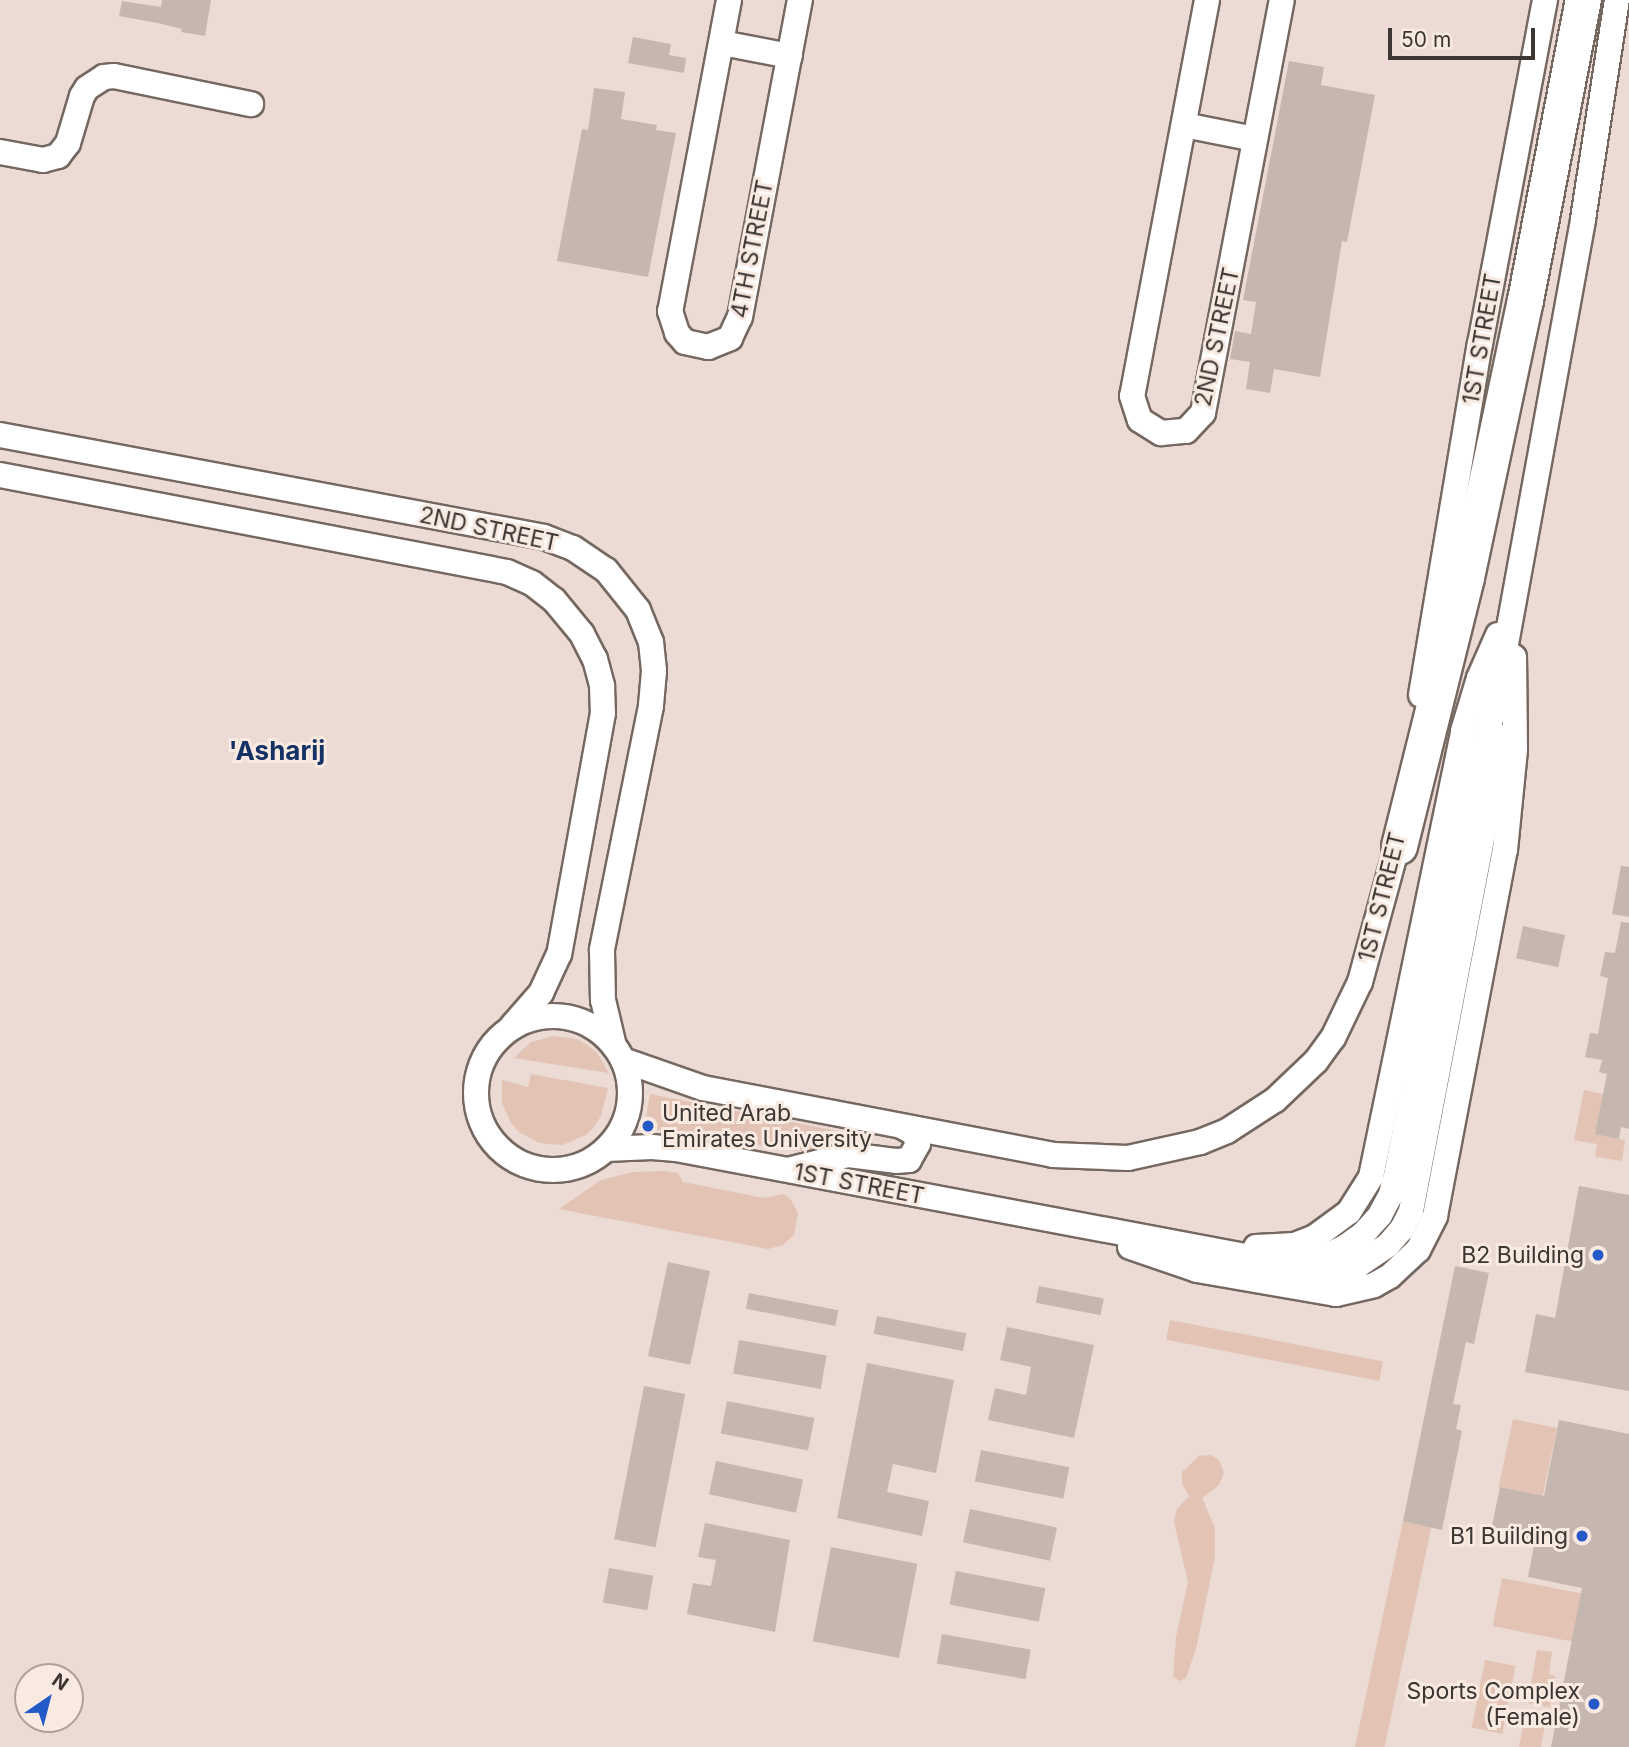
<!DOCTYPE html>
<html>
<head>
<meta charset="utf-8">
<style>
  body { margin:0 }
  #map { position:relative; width:1629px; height:1747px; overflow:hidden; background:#ebdbd4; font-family:Inter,sans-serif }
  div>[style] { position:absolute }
  .green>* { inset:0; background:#e2c3b4; transform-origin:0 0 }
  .building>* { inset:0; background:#c5b6af; transform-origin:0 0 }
  .roads { filter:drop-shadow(2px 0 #756861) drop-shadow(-2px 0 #756861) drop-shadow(0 2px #756861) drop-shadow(0 -2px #756861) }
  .minor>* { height:24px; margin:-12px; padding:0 12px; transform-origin:12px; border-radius:12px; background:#fff }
  .minor>.ring { margin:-12px; padding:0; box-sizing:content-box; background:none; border:24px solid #fff; border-radius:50% }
  .highway>* { height:35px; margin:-17.5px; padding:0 17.5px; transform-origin:17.5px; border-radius:17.5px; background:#fff }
  .dots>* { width:19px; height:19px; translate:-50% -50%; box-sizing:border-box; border:4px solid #f8e9e1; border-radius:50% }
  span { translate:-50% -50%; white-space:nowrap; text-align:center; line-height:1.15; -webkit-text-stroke:6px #f8e9e1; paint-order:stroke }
  .street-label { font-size:23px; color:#3c3633 }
  .poi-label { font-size:23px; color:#3c3633 }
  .left { translate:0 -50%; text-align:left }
  .right { translate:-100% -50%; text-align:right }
  .quarter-label { font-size:26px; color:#163166; font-weight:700 }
  .north { position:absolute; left:14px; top:1663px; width:70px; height:70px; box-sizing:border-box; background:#f8e9e1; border:2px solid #ada19b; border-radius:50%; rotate:35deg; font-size:19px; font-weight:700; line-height:28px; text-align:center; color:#3c3633 }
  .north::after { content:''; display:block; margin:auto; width:24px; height:32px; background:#235ac7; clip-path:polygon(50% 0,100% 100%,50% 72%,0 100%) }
  .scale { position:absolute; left:1388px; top:28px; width:147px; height:32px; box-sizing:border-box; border:4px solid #3c3633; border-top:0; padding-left:9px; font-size:21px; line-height:24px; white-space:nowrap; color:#3c3633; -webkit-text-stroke:5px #f8e9e1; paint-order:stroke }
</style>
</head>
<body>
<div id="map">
  <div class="green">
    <i style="clip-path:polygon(553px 1036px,577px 1039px,587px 1045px,597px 1053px,609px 1073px,514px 1058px,531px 1042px)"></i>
    <i style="clip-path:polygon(531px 1074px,608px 1088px,601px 1116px,594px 1127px,586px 1135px,562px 1145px,539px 1143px,519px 1132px,511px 1123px,502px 1103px,502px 1080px,528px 1087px)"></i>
    <i style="clip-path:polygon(1584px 1090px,1603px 1094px,1596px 1134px,1625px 1140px,1622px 1161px,1595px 1157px,1597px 1144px,1574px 1140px)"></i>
    <i style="clip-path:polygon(650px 1094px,852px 1134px,849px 1145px,830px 1142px,815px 1150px,799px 1151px,644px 1128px)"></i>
    <i style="clip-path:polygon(663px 1171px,678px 1173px,683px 1182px,763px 1198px,784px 1194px,791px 1200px,798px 1213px,794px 1235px,783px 1245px,768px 1249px,559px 1209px,601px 1180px,632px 1172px)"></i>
    <i style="left:1170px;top:1320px;width:217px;height:20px;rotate:11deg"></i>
    <i style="left:1513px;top:1419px;width:45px;height:69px;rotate:12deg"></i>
    <i style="clip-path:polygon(1210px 1455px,1219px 1460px,1224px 1472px,1219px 1485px,1202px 1498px,1215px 1528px,1215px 1557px,1196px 1649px,1186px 1678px,1180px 1681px,1173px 1677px,1176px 1637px,1188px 1582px,1174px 1522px,1177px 1509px,1189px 1496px,1182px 1484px,1182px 1472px,1199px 1456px)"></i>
    <i style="left:1403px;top:1521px;width:29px;height:231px;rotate:12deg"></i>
    <i style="left:1502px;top:1578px;width:81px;height:49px;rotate:11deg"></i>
    <i style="clip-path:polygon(1537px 1650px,1552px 1652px,1549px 1674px,1555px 1676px,1550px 1707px,1528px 1703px)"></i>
    <i style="left:1485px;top:1660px;width:31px;height:69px;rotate:11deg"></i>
    <i style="clip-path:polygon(1525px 1716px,1546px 1720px,1541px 1747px,1519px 1747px)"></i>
  </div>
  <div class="building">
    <i style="clip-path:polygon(162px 0,211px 0,205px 36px,181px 32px,182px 29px,158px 23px,119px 16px,122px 1px,161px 7px)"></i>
    <i style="clip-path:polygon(633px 37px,671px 44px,669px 55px,686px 58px,684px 73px,628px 63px)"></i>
    <i style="clip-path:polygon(1289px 61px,1324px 67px,1321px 85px,1375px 95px,1347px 242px,1342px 241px,1320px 377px,1274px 369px,1270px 393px,1246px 389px,1250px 362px,1230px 359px,1235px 331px,1251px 334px,1256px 302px,1243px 300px)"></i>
    <i style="clip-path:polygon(594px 88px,625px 92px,621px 119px,657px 125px,656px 130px,676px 133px,648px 277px,557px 261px,582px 129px,588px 130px)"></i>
    <i style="clip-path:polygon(1621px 866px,1629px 867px,1629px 917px,1612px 914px)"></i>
    <i style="clip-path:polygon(1621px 922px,1629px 923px,1629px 1129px,1621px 1127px,1619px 1139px,1595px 1134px,1607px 1074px,1599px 1072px,1602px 1060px,1585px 1057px,1590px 1033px,1598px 1034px,1608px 978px,1600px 976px,1605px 952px,1615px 953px)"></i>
    <i style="left:1523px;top:926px;width:43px;height:33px;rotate:12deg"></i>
    <i style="clip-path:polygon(1579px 1186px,1629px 1195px,1629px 1391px,1525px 1372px,1536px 1314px,1555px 1318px)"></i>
    <i style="left:668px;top:1262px;width:43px;height:96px;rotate:12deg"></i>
    <i style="clip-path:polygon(1455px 1266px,1489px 1273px,1474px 1344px,1466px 1342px,1453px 1404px,1461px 1405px,1456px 1429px,1462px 1431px,1442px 1530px,1403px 1521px)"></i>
    <i style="left:1039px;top:1286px;width:66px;height:17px;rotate:11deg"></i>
    <i style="left:749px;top:1293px;width:91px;height:16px;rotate:11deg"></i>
    <i style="left:877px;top:1316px;width:91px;height:18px;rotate:11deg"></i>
    <i style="clip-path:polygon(1007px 1327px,1094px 1345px,1074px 1438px,988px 1420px,995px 1388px,1026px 1395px,1031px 1367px,1000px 1360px)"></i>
    <i style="left:739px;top:1340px;width:89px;height:34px;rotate:10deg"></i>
    <i style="clip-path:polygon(867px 1363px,954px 1380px,936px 1473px,893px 1464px,887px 1492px,929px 1501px,922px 1536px,837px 1518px)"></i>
    <i style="left:644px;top:1386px;width:42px;height:156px;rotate:11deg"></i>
    <i style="left:727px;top:1401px;width:89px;height:33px;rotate:11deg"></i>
    <i style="clip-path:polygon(1559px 1420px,1629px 1434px,1629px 1747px,1551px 1747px,1582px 1588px,1528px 1577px,1534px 1546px,1490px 1536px,1500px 1487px,1544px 1496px)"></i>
    <i style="left:981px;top:1450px;width:90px;height:32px;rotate:11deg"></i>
    <i style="left:716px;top:1461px;width:89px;height:34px;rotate:12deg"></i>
    <i style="left:970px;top:1509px;width:89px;height:34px;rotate:12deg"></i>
    <i style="clip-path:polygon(705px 1523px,790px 1540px,775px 1632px,687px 1614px,693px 1583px,711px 1586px,716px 1560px,698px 1557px)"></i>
    <i style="left:831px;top:1547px;width:88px;height:96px;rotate:11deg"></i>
    <i style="left:609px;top:1568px;width:45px;height:35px;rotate:10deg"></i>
    <i style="left:956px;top:1571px;width:91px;height:34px;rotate:11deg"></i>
    <i style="left:942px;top:1634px;width:90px;height:30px;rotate:10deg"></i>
  </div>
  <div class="roads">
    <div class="minor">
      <i style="left:729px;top:0;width:317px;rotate:100.7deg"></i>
      <i style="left:670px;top:311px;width:23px;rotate:72deg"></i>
      <i style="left:677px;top:333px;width:12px;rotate:48deg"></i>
      <i style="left:685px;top:342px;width:24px;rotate:12deg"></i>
      <i style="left:708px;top:347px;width:24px;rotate:-22deg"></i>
      <i style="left:730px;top:338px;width:23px;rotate:-65deg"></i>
      <i style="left:740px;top:317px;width:323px;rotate:-79.3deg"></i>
      <i style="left:1207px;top:0;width:403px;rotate:100.7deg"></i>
      <i style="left:1132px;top:396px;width:25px;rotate:72deg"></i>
      <i style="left:1140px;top:420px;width:25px;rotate:32deg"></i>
      <i style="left:1161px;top:433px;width:25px;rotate:-5deg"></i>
      <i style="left:1186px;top:431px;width:25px;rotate:-47deg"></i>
      <i style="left:1203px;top:413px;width:420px;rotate:-79.2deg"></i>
      <i style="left:722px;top:43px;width:69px;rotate:10.8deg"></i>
      <i style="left:1184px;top:125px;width:72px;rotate:11.2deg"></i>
      <i style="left:0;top:152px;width:44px;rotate:10.5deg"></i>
      <i style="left:43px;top:160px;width:16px;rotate:-15deg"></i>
      <i style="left:58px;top:156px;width:16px;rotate:-52deg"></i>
      <i style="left:68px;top:143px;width:49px;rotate:-73.4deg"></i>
      <i style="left:82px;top:96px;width:9px;rotate:-58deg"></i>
      <i style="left:87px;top:88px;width:20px;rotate:-33deg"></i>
      <i style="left:104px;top:77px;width:10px;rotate:-6deg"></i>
      <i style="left:114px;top:76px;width:140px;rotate:11.6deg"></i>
      <i style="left:0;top:435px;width:553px;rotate:10.62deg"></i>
      <i style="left:544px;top:537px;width:31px;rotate:21deg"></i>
      <i style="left:573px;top:548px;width:40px;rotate:34deg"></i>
      <i style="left:606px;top:570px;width:51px;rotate:51.3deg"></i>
      <i style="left:638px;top:610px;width:35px;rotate:68deg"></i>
      <i style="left:651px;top:642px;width:29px;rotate:84deg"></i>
      <i style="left:654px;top:671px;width:35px;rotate:95deg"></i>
      <i style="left:651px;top:706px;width:249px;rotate:101.4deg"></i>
      <i style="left:602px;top:950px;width:50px;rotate:88.9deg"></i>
      <i style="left:603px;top:1000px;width:47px;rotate:76.6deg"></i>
      <i style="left:0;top:475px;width:516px;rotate:10.83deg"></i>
      <i style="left:507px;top:572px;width:27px;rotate:24deg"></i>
      <i style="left:532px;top:583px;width:28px;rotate:38deg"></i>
      <i style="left:554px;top:600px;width:44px;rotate:50.5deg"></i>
      <i style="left:582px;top:634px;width:28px;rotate:63deg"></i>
      <i style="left:595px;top:659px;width:28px;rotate:75deg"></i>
      <i style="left:602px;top:686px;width:27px;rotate:88deg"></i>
      <i style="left:603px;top:713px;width:245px;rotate:100.3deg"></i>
      <i style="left:559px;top:954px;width:43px;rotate:114.8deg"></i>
      <i style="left:541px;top:993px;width:44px;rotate:131.3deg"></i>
      <i style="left:1421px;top:695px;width:356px;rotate:-80.5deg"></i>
      <i style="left:1480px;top:344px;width:350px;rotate:-79.3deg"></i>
      <i class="ring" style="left:476px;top:1016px;width:130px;height:130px"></i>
      <i style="left:623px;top:1060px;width:85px;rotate:19.3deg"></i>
      <i style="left:703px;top:1088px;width:356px;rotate:10.8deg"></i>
      <i style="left:1053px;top:1155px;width:75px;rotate:2.3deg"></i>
      <i style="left:1128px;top:1158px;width:74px;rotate:-12.5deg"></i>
      <i style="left:1200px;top:1142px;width:29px;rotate:-22deg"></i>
      <i style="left:1227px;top:1131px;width:57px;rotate:-32.9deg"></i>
      <i style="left:1275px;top:1100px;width:57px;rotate:-43.6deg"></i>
      <i style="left:1316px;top:1061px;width:29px;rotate:-54deg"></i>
      <i style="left:1333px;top:1038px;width:62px;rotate:-64.3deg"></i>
      <i style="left:1360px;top:982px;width:156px;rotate:-74.7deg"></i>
      <i style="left:606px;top:1149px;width:46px;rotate:-2.5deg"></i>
      <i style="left:652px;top:1147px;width:24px;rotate:5deg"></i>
      <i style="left:676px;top:1149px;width:617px;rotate:10.65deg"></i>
      <i style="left:1282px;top:1263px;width:43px;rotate:-7.9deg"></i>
      <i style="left:1325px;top:1257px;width:22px;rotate:-27deg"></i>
      <i style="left:1345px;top:1247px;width:24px;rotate:-36deg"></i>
      <i style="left:1364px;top:1233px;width:24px;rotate:-48deg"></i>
      <i style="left:1380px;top:1215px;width:24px;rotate:-62deg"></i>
      <i style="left:1391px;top:1194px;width:24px;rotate:-75deg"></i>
      <i style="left:1397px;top:1171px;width:372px;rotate:-79deg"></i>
      <i style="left:1468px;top:806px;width:111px;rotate:-75.3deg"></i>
      <i style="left:1496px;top:699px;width:488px;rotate:-79.7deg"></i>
      <i style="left:1583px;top:219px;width:222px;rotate:-81.2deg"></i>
      <i style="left:792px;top:1169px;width:58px;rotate:-14deg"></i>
      <i style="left:848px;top:1155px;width:48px;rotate:7.1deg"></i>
      <i style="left:896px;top:1161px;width:13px;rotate:-4deg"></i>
      <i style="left:909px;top:1160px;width:18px;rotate:-61deg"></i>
      <i style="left:918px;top:1144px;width:12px;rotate:-110deg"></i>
      <i style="left:914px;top:1133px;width:13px;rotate:-151deg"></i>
      <i style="left:1130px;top:1247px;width:71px;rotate:18.9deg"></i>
      <i style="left:1197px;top:1270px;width:141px;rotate:9.8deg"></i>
      <i style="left:1336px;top:1294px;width:39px;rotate:-13deg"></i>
      <i style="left:1374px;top:1285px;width:18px;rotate:-29deg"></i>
      <i style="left:1390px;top:1276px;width:38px;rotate:-43deg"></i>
      <i style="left:1418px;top:1250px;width:38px;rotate:-63deg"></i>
      <i style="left:1435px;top:1216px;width:373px;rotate:-79.2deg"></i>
      <i style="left:1505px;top:850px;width:101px;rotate:-84.3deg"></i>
      <i style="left:1515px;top:749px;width:92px;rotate:-90.6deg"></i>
      <i style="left:1256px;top:1247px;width:39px;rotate:-3deg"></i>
      <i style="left:1295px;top:1245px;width:22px;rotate:-22deg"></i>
      <i style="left:1315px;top:1237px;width:42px;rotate:-36.3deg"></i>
      <i style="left:1349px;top:1212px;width:41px;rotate:-57.8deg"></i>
      <i style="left:1371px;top:1177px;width:455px;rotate:-78.3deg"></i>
      <i style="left:1463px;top:731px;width:55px;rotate:-73.2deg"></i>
      <i style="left:1479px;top:678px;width:47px;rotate:-66.2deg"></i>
      <i style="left:1296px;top:1278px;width:31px;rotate:-4deg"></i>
      <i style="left:1327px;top:1276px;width:32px;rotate:-18deg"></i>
      <i style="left:1357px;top:1266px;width:37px;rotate:-34deg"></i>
      <i style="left:1388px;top:1245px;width:21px;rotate:-49deg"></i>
      <i style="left:1402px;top:1229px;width:20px;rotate:-63deg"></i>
      <i style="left:1411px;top:1211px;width:409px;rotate:-79.2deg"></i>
      <i style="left:1488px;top:809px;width:74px;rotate:-83deg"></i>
    </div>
    <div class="highway">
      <i style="left:1399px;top:846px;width:277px;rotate:-76deg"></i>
      <i style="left:1466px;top:577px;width:283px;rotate:-78deg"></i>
      <i style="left:1525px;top:300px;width:306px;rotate:-79.1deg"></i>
    </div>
  </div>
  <div class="dots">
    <i style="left:648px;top:1126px;background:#235ac7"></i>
    <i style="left:1598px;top:1255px;background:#235ac7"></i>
    <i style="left:1582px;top:1536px;background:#235ac7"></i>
    <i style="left:1594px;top:1704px;background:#235ac7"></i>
  </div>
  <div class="street-label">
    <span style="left:752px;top:249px;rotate:-79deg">4TH STREET</span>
    <span style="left:1217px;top:337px;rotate:-78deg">2ND STREET</span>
    <span style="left:1482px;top:339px;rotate:-80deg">1ST STREET</span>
    <span style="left:489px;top:529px;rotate:12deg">2ND STREET</span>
    <span style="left:1382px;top:897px;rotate:-76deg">1ST STREET</span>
    <span style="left:859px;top:1184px;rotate:11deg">1ST STREET</span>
  </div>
  <div class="poi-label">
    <span class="left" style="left:662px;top:1126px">United Arab<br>Emirates University</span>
    <span class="right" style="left:1584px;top:1255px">B2 Building</span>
    <span class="right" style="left:1568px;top:1536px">B1 Building</span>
    <span class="right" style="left:1580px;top:1704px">Sports Complex<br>(Female)</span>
  </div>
  <div class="quarter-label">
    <span style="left:277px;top:751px">'Asharij</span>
  </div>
  <div class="north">N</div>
  <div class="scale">50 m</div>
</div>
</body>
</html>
